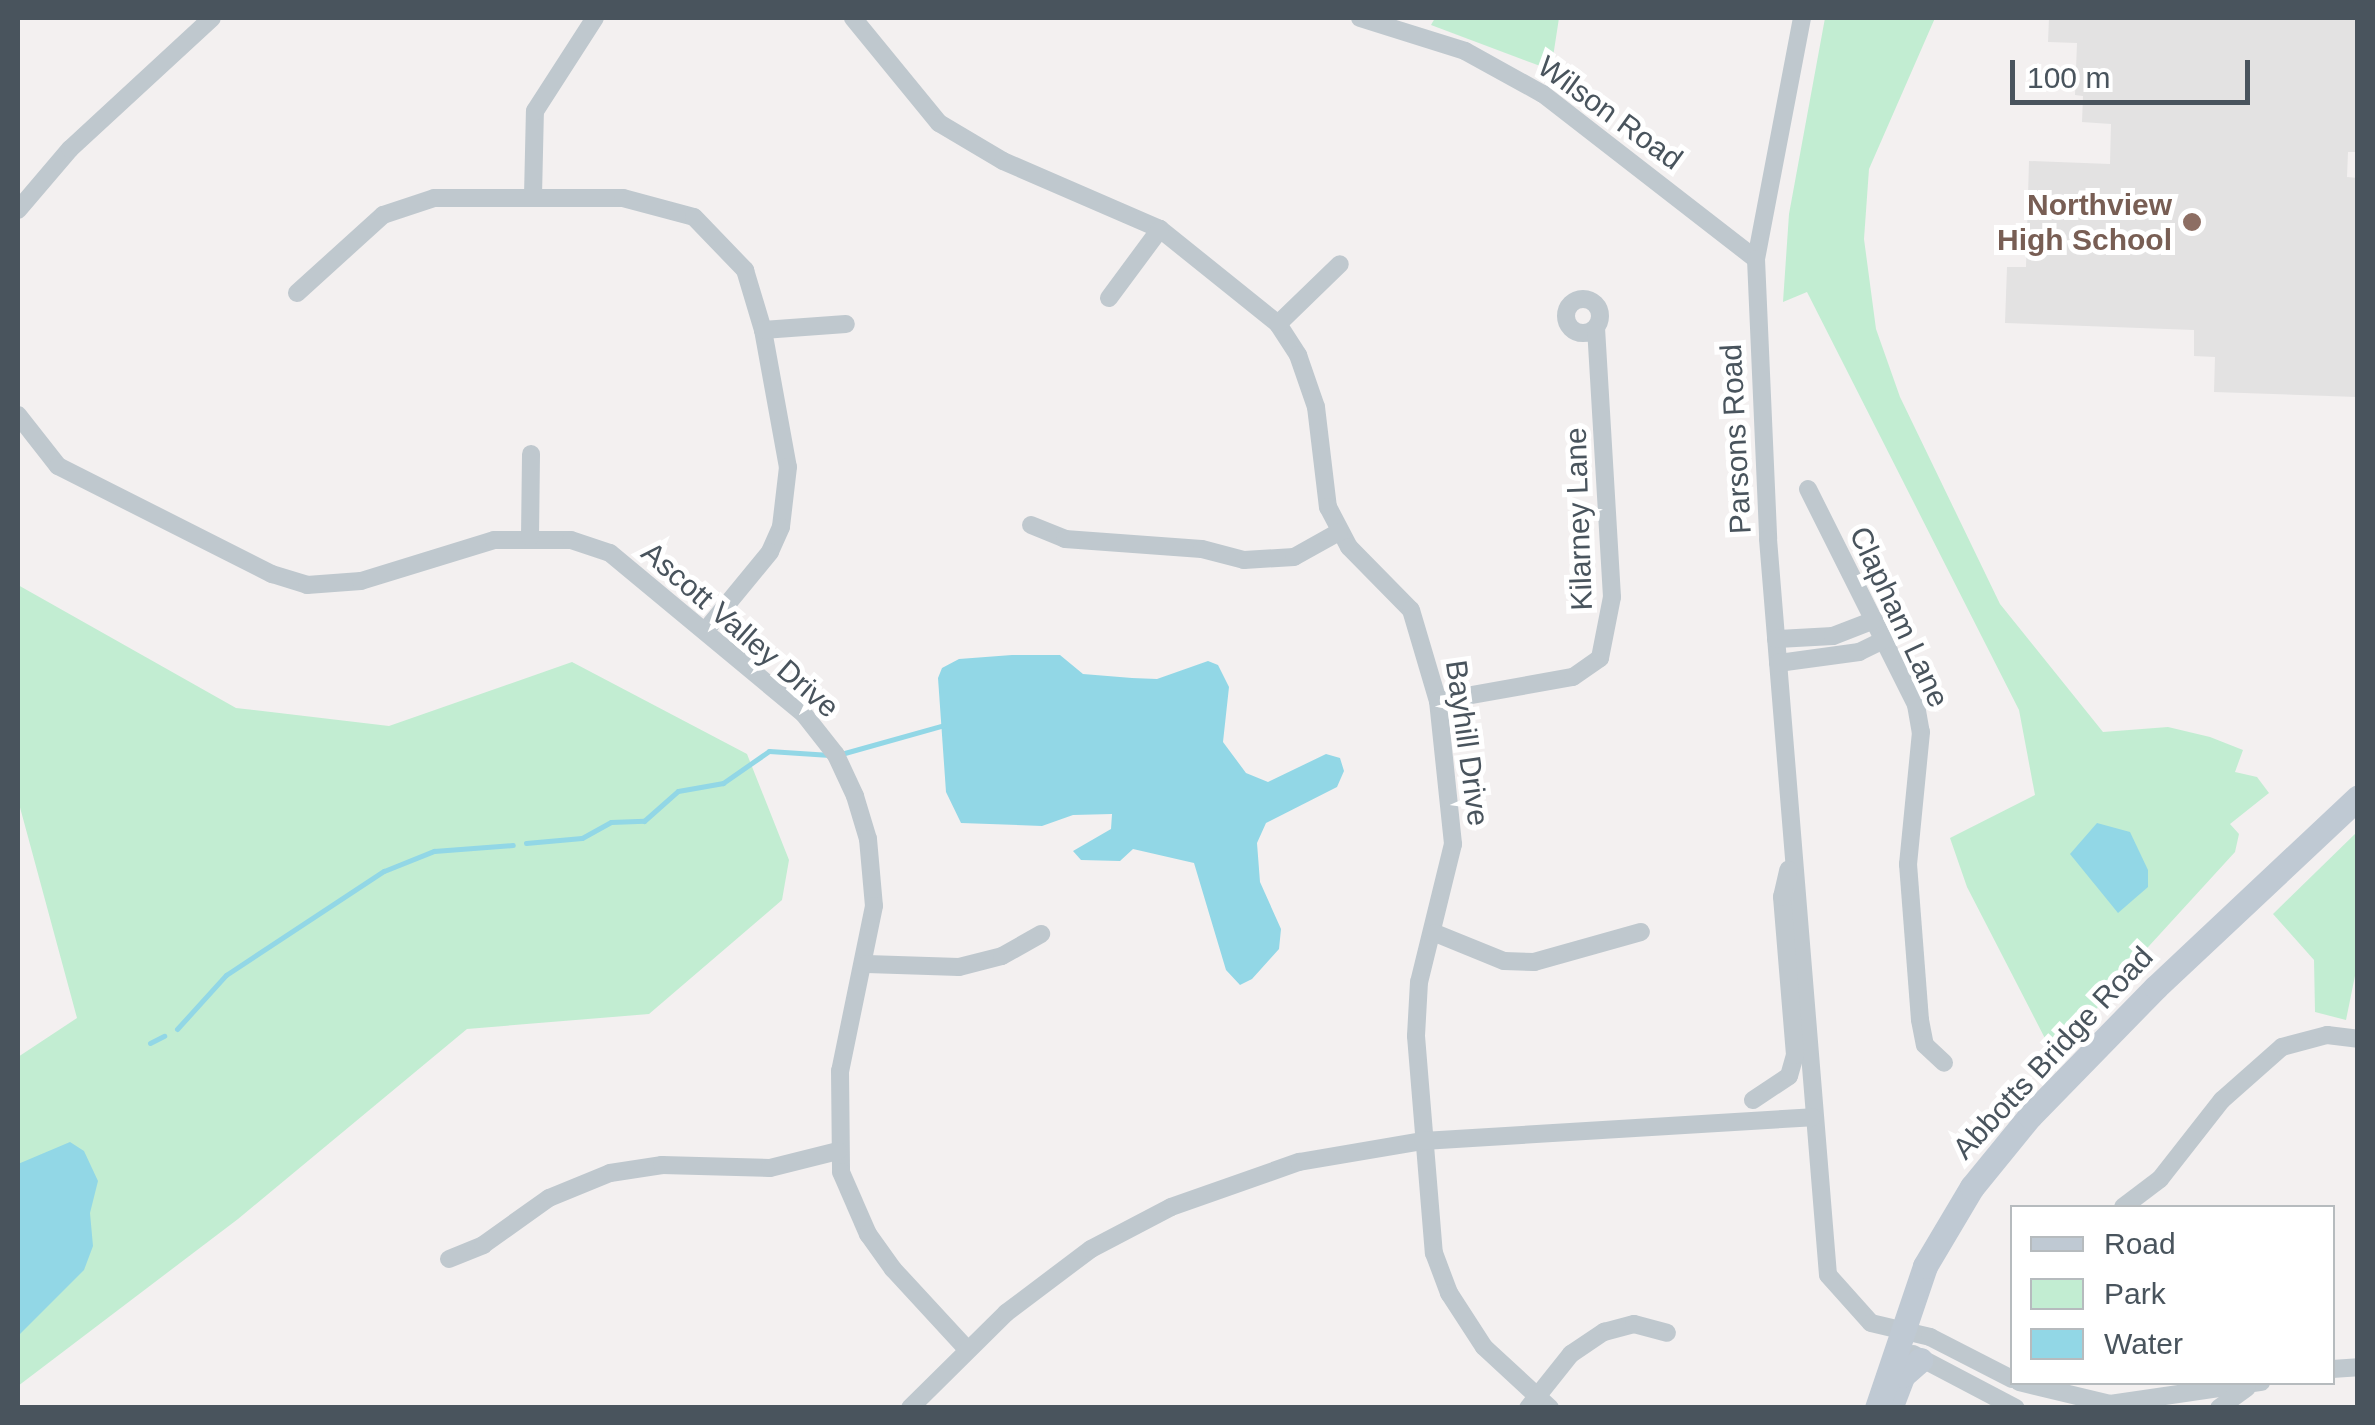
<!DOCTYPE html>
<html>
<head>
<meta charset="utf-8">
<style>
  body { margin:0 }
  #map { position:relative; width:2375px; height:1425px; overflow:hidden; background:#f3f0f0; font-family:Helvetica,sans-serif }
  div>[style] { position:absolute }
  .education>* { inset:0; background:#e3e2e2 }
  .green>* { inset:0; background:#c2edd2 }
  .water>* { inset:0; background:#92d7e6 }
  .stream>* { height:5px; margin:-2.5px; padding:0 2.5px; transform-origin:2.5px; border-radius:2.5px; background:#92d7e6 }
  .street>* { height:18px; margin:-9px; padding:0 9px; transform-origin:9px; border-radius:9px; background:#bfc8ce }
  .street>.ring { margin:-9px; padding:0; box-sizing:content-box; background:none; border:18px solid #bfc8ce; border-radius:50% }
  .secondary>* { height:25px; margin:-12.5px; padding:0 12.5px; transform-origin:12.5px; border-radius:12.5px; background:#bfc9d3 }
  .dots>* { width:28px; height:28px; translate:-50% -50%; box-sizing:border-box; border:5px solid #fff; border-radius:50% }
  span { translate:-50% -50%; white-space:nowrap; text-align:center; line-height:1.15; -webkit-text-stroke:10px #fff; paint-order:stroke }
  .street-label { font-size:30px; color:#49545d }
  .education-label { font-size:30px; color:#785e54; font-weight:700 }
  .right { translate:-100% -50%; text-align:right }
  .frame { position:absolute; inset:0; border:20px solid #49545d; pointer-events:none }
  .legend { position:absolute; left:2010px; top:1205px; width:325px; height:180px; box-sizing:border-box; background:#fff; border:2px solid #b6bbbe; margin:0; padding:12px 18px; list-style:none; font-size:30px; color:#49545d }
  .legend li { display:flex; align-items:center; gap:20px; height:50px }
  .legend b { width:50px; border:2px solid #b6bbbe }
  .scale { position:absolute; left:2010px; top:60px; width:240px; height:45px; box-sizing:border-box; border:5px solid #49545d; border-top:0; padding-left:12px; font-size:30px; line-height:35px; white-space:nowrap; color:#49545d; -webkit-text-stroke:8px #fff; paint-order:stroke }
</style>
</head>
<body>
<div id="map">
  <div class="education">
    <i style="clip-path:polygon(2049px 18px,2357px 18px,2357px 152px,2348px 152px,2347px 177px,2358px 178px,2357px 397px,2214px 392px,2215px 357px,2194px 356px,2194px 330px,2005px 323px,2007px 267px,2026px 267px,2029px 161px,2110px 164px,2111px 124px,2082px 122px,2083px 96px,2075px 95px,2077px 43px,2048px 42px)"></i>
  </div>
  <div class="green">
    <i style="clip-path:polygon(1435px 18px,1559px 18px,1551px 70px,1431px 25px)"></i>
    <i style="clip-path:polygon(1825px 18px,1935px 18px,1869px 169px,1864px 239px,1876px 329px,1900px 397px,2000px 604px,2103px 732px,2168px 727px,2210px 737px,2243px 750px,2235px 772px,2257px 777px,2269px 793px,2230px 824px,2239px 834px,2235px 852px,2128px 969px,2100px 986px,2100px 1005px,2052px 1052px,1967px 887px,1950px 838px,2035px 795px,2019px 710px,1807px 292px,1783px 302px,1789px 214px)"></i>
    <i style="clip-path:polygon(18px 585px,236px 708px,389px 726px,572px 662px,747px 754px,789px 860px,782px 900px,649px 1014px,467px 1029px,238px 1219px,18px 1386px,18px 1057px,77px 1018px,18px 800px)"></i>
    <i style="clip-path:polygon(2357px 832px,2357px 966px,2346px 1020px,2315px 1012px,2314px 960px,2273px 914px)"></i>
  </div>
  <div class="water">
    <i style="clip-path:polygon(1012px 655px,1060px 655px,1083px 674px,1132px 678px,1157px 679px,1208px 661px,1218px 665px,1229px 687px,1223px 742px,1246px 773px,1268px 782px,1326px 754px,1340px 758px,1344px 771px,1337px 787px,1266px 823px,1257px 843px,1260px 882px,1281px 929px,1279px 949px,1252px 979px,1240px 985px,1226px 970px,1194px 863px,1133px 849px,1120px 861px,1081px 860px,1073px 851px,1111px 829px,1112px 814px,1073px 815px,1042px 826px,961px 823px,946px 792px,938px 678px,942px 668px,959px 659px)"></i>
    <i style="clip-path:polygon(2097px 823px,2130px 832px,2148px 870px,2148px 887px,2118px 913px,2070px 854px)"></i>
    <i style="clip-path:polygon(70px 1142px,84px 1151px,98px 1181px,90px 1213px,93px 1246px,84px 1270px,18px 1336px,18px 1164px)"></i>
  </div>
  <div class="stream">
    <i style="left:841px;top:754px;width:107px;rotate:-15.7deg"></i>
    <i style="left:526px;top:843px;width:56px;rotate:-5.1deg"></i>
    <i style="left:582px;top:838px;width:33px;rotate:-29deg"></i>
    <i style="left:611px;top:822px;width:33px;rotate:-2deg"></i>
    <i style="left:644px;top:821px;width:45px;rotate:-41.4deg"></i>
    <i style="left:678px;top:791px;width:46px;rotate:-10.1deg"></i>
    <i style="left:723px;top:783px;width:56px;rotate:-34.8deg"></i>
    <i style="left:769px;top:751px;width:61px;rotate:3.8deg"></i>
    <i style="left:177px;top:1029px;width:73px;rotate:-47.8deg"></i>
    <i style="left:226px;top:975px;width:189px;rotate:-33.4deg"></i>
    <i style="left:384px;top:871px;width:54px;rotate:-21.8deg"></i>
    <i style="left:434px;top:851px;width:79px;rotate:-4.3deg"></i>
    <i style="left:150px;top:1043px;width:16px;rotate:-27deg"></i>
  </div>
  <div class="street">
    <i style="left:853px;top:18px;width:136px;rotate:50.7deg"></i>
    <i style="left:939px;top:123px;width:74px;rotate:30.7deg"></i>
    <i style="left:1003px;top:161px;width:171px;rotate:23.4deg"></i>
    <i style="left:1160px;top:229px;width:151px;rotate:38.8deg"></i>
    <i style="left:1278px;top:324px;width:37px;rotate:57deg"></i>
    <i style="left:1298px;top:355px;width:55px;rotate:70.9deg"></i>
    <i style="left:1316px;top:407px;width:101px;rotate:83.2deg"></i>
    <i style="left:1328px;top:507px;width:45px;rotate:62.3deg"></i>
    <i style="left:1349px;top:547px;width:88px;rotate:45.5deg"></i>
    <i style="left:1411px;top:610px;width:95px;rotate:73.5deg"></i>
    <i style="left:1438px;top:701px;width:144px;rotate:84deg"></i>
    <i style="left:1453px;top:844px;width:142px;rotate:103.8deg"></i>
    <i style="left:1419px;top:982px;width:54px;rotate:93.2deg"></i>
    <i style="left:1416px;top:1036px;width:218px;rotate:85.3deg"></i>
    <i style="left:1434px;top:1253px;width:43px;rotate:69.4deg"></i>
    <i style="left:1449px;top:1293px;width:64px;rotate:57.1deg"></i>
    <i style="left:1484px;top:1347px;width:90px;rotate:42.7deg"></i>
    <i style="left:1360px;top:18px;width:110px;rotate:17.4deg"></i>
    <i style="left:1465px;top:51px;width:89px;rotate:28.9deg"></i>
    <i style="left:1543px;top:94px;width:269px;rotate:37.8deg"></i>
    <i style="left:1802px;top:18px;width:245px;rotate:100.8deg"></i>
    <i style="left:1756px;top:259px;width:280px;rotate:87.5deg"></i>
    <i style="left:1768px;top:539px;width:738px;rotate:85.34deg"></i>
    <i style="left:1828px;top:1275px;width:64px;rotate:48.1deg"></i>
    <i style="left:1871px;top:1323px;width:61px;rotate:13.3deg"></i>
    <i style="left:1930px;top:1337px;width:92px;rotate:27.1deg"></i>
    <i style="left:533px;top:196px;width:85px;rotate:-88.7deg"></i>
    <i style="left:535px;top:111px;width:111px;rotate:-57.2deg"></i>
    <i style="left:18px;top:210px;width:80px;rotate:-49.6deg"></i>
    <i style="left:70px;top:149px;width:193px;rotate:-42.7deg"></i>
    <i style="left:297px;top:293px;width:116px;rotate:-42.2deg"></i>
    <i style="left:383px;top:215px;width:54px;rotate:-18.4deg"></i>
    <i style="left:434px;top:198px;width:189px"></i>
    <i style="left:623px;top:198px;width:73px;rotate:15deg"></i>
    <i style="left:694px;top:217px;width:74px;rotate:46.1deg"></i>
    <i style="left:745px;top:270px;width:63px;rotate:73.3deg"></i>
    <i style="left:763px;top:330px;width:139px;rotate:79.7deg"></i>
    <i style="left:788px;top:467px;width:60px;rotate:96.7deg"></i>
    <i style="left:781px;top:527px;width:27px;rotate:114deg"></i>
    <i style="left:770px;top:552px;width:101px;rotate:129.4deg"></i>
    <i style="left:1109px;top:298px;width:86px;rotate:-53.5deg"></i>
    <i class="ring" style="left:1566px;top:299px;width:16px;height:16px"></i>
    <i style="left:1278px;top:324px;width:86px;rotate:-44.1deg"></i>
    <i style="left:763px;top:330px;width:83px;rotate:-4.1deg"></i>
    <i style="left:18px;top:415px;width:65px;rotate:51.9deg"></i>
    <i style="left:58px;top:466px;width:240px;rotate:26.8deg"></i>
    <i style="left:272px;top:574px;width:37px;rotate:17deg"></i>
    <i style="left:307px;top:585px;width:54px;rotate:-4.2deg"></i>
    <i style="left:361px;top:581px;width:139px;rotate:-17.1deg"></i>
    <i style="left:494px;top:540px;width:77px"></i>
    <i style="left:571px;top:540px;width:41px;rotate:18.4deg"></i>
    <i style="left:610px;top:553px;width:251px;rotate:39.7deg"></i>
    <i style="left:803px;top:713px;width:53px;rotate:51.8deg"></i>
    <i style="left:836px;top:755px;width:45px;rotate:65.1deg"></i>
    <i style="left:855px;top:796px;width:45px;rotate:73.2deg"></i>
    <i style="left:868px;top:839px;width:67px;rotate:84.9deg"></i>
    <i style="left:874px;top:906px;width:168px;rotate:101.6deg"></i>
    <i style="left:840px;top:1071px;width:101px;rotate:89.4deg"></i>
    <i style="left:841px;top:1172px;width:68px;rotate:66.5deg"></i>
    <i style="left:868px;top:1234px;width:43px;rotate:54.5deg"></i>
    <i style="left:893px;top:1269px;width:108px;rotate:47.3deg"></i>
    <i style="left:1808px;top:489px;width:241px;rotate:63.4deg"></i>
    <i style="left:1916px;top:705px;width:27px;rotate:80deg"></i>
    <i style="left:1921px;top:732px;width:133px;rotate:95.6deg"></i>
    <i style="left:1908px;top:864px;width:156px;rotate:85.6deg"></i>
    <i style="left:1920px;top:1020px;width:25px;rotate:79deg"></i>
    <i style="left:1925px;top:1045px;width:26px;rotate:43deg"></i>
    <i style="left:1031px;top:525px;width:37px;rotate:22deg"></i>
    <i style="left:1065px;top:539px;width:137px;rotate:4.2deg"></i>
    <i style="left:1202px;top:549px;width:43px;rotate:14.7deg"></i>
    <i style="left:1244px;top:560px;width:50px;rotate:-3.4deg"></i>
    <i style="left:1294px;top:557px;width:51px;rotate:-29.1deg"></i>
    <i style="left:530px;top:537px;width:83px;rotate:-89.3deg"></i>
    <i style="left:1776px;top:639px;width:57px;rotate:-3deg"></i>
    <i style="left:1833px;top:636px;width:44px;rotate:-21.3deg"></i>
    <i style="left:1778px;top:663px;width:82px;rotate:-7.7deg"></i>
    <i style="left:1859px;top:652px;width:28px;rotate:-26deg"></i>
    <i style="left:1438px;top:701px;width:137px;rotate:-10.1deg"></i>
    <i style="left:1573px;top:677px;width:33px;rotate:-35deg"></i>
    <i style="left:1600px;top:658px;width:62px;rotate:-78.9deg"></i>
    <i style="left:1612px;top:597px;width:270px;rotate:-93.4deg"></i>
    <i style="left:1435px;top:933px;width:74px;rotate:22.1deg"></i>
    <i style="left:1504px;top:961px;width:30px;rotate:2deg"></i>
    <i style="left:1534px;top:962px;width:111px;rotate:-15.7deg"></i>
    <i style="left:867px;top:964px;width:92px;rotate:1.9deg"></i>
    <i style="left:959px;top:967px;width:44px;rotate:-14.3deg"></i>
    <i style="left:1002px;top:956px;width:45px;rotate:-29.4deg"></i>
    <i style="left:1753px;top:1100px;width:43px;rotate:-33.7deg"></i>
    <i style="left:1789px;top:1076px;width:22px;rotate:-74deg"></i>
    <i style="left:1795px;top:1055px;width:159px;rotate:-94.7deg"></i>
    <i style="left:1782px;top:897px;width:28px;rotate:-77deg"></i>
    <i style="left:2123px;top:1207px;width:46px;rotate:-37.1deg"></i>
    <i style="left:2160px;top:1179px;width:100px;rotate:-51.9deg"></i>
    <i style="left:2222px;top:1100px;width:80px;rotate:-41.5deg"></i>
    <i style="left:2282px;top:1047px;width:47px;rotate:-14.9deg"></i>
    <i style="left:2327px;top:1035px;width:31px;rotate:7deg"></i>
    <i style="left:449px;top:1259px;width:37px;rotate:-22deg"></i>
    <i style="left:483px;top:1245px;width:81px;rotate:-35.5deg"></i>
    <i style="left:549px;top:1198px;width:66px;rotate:-22.3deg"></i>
    <i style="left:610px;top:1173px;width:53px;rotate:-8.7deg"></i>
    <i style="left:662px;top:1165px;width:108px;rotate:1.6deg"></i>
    <i style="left:770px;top:1168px;width:70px;rotate:-14deg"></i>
    <i style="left:1913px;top:1354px;width:116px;rotate:27.7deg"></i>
    <i style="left:2332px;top:1369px;width:26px;rotate:-4deg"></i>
    <i style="left:2019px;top:1382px;width:94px;rotate:13.6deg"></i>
    <i style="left:2110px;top:1404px;width:153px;rotate:-8.3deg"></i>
    <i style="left:910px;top:1408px;width:135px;rotate:-44.7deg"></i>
    <i style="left:1006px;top:1313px;width:106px;rotate:-37deg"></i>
    <i style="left:1091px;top:1249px;width:90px;rotate:-27.7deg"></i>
    <i style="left:1171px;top:1207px;width:136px;rotate:-19.4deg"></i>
    <i style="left:1299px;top:1162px;width:126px;rotate:-9.6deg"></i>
    <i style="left:1423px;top:1141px;width:390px;rotate:-3.5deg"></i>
    <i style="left:1528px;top:1408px;width:69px;rotate:-51.5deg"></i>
    <i style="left:1571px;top:1354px;width:40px;rotate:-34deg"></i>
    <i style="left:1604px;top:1332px;width:31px;rotate:-15deg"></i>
    <i style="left:1634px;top:1324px;width:34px;rotate:15deg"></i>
    <i style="left:2219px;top:1408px;width:34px;rotate:-36deg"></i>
  </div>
  <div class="secondary">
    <i style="left:1892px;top:1403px;width:30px;rotate:-69deg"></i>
    <i style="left:1903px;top:1375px;width:23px;rotate:-41deg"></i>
    <i style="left:1877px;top:1408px;width:150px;rotate:-71.3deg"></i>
    <i style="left:1925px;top:1266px;width:92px;rotate:-59.3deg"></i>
    <i style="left:1972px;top:1187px;width:92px;rotate:-50.8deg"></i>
    <i style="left:2030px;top:1116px;width:180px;rotate:-45.7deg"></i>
    <i style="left:2156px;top:987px;width:277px;rotate:-43.2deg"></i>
  </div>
  <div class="dots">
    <i style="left:2192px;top:222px;background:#8d6e63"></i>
  </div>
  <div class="street-label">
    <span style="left:1610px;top:113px;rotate:36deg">Wilson Road</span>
    <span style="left:1736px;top:439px;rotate:-93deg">Parsons Road</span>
    <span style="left:1579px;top:519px;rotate:-92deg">Kilarney Lane</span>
    <span style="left:1899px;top:617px;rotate:65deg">Clapham Lane</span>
    <span style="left:740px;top:630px;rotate:41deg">Ascott Valley Drive</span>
    <span style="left:1467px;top:743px;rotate:82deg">Bayhill Drive</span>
    <span style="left:2053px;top:1053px;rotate:-47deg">Abbotts Bridge Road</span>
  </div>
  <div class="education-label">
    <span class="right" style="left:2172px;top:222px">Northview<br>High School</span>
  </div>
  <div class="frame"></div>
  <ul class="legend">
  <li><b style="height:12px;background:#bfc9d3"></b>Road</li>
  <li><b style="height:28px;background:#c2edd2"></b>Park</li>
  <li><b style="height:28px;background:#92d7e6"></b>Water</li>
  </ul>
  <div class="scale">100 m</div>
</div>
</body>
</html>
